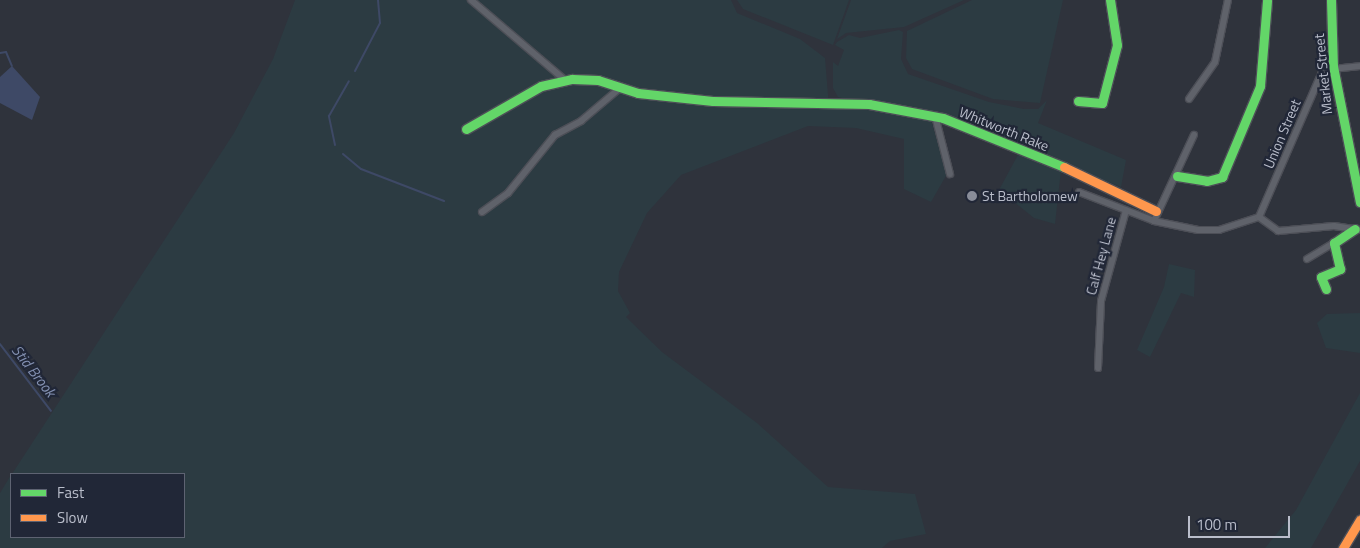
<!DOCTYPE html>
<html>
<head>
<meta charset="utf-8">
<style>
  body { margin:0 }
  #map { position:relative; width:1360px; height:548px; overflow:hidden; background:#2f333c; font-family:"Titillium Web",sans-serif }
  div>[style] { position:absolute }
  .green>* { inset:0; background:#2c3b42 }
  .water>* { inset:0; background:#3e4966 }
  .stream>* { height:2px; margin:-1px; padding:0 1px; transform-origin:1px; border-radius:1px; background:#3e4966 }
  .roads { filter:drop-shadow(1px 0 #4d4f57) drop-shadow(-1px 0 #4d4f57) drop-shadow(0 1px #4d4f57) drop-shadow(0 -1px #4d4f57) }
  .street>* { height:6px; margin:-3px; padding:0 3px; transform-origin:3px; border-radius:3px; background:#5f626a }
  .fast>* { height:9px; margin:-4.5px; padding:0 4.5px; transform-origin:4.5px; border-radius:4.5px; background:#63d668 }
  .slow>* { height:9px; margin:-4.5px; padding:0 4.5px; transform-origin:4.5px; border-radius:4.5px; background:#ff974d }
  .dots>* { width:14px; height:14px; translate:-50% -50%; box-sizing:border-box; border:2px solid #212737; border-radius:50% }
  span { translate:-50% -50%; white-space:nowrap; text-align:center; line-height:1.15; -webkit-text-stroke:4.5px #212737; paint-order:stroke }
  .street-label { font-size:14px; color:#babecb }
  .poi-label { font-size:14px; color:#babecb }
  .left { translate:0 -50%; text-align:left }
  .water-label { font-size:15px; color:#8390b1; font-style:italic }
  .legend { position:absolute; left:10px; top:473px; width:175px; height:65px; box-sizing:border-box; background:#212737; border:1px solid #5e6372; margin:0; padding:6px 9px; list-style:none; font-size:15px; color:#babecb }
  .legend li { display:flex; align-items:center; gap:10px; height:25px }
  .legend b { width:25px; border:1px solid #5e6372 }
  .scale { position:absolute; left:1188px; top:516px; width:102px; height:22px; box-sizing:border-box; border:2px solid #babecb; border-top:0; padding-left:6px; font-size:15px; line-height:18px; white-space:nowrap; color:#babecb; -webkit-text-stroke:4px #212737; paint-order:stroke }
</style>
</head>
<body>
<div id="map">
  <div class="green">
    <i style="clip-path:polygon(295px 0,731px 0,737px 13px,800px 39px,825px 58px,829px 107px,906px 113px,931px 120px,947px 174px,931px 202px,904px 189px,904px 139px,856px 128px,808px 126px,681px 175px,647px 213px,619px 272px,618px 291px,630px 313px,626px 317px,662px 352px,757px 423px,828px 487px,915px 494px,926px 534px,890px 541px,882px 548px,0 548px,0 493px,11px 475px,11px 537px,184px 537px,184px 474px,12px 474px,234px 133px,273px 59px)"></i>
    <i style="clip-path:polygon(737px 0,849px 0,833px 45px,743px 9px)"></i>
    <i style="clip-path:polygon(851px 0,964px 0,904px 27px,846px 33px,837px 39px)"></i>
    <i style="clip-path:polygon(972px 0,1063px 0,1040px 103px,993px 99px,912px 69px,906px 58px,907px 31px)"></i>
    <i style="clip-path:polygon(899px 30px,903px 32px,901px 59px,908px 74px,989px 102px,1024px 109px,1038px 109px,1047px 100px,1038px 123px,1126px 160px,1121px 187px,969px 127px,838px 97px,833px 88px,833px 62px,838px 66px,844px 50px,835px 45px,837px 42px,849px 35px,860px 38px)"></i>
    <i style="clip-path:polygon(1019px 153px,1061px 170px,1055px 224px,1034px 218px,999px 190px)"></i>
    <i style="clip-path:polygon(1169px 264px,1195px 270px,1194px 297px,1181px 293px,1150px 357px,1137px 350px,1164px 287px)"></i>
    <i style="clip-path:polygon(1360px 313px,1360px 353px,1326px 348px,1317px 323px,1327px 314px)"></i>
    <i style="clip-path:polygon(1360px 393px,1360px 461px,1311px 548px,1265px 548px,1296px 510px)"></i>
  </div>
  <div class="water">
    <i style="clip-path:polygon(12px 66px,40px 97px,32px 120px,0 103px,0 77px)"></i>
  </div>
  <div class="stream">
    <i style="left:0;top:53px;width:6px;rotate:-9deg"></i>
    <i style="left:6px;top:52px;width:15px;rotate:67deg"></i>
    <i style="left:355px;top:71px;width:54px;rotate:-62.5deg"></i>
    <i style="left:380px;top:23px;width:23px;rotate:-95deg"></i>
    <i style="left:335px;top:145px;width:30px;rotate:-102deg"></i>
    <i style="left:329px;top:116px;width:40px;rotate:-60.3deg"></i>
    <i style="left:343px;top:154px;width:23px;rotate:40deg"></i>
    <i style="left:361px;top:169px;width:89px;rotate:21.1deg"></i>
    <i style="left:0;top:344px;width:84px;rotate:52.7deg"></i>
  </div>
  <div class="roads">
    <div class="street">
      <i style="left:471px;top:0;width:123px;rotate:40.4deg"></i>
      <i style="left:1189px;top:99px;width:45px;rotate:-54.9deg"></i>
      <i style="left:1215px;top:62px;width:63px;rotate:-78.2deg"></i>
      <i style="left:935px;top:116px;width:60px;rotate:75.5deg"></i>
      <i style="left:1079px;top:192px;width:80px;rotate:21.1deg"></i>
      <i style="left:1154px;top:221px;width:45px;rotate:11.6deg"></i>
      <i style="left:1198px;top:230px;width:21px"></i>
      <i style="left:1219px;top:230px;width:42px;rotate:-18deg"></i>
      <i style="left:482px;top:212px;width:32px;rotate:-36deg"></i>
      <i style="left:508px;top:193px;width:75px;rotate:-51deg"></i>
      <i style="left:555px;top:135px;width:30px;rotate:-28deg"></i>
      <i style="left:581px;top:121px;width:51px;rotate:-40.2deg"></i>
      <i style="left:1259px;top:217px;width:160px;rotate:-66.5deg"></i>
      <i style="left:1323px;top:70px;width:37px;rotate:-6deg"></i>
      <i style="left:1259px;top:217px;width:24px;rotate:36deg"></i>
      <i style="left:1278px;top:231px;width:56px;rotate:-5.1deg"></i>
      <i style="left:1334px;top:226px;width:26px;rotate:9deg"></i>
      <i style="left:1154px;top:221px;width:95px;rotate:-65.1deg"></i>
      <i style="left:1307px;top:259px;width:31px;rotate:-31deg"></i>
      <i style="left:1098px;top:368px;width:67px;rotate:-87.4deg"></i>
      <i style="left:1101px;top:301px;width:94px;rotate:-74.6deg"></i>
    </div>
    <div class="fast">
      <i style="left:1331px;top:0;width:66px;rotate:88.3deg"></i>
      <i style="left:1333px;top:66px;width:139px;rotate:78.8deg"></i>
      <i style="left:1078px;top:101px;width:24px;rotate:5deg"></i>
      <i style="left:1102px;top:103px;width:60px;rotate:-75.5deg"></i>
      <i style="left:1117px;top:45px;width:46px;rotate:-98.8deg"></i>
      <i style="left:466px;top:129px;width:86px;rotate:-29.8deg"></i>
      <i style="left:541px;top:86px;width:32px;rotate:-13deg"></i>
      <i style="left:572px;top:79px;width:26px;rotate:2deg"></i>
      <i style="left:598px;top:80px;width:42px;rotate:18deg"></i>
      <i style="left:638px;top:93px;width:75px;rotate:6.1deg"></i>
      <i style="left:713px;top:101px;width:156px;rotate:1.1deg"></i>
      <i style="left:869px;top:104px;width:75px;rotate:10.7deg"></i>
      <i style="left:943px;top:118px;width:131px;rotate:22deg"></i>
      <i style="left:1177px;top:176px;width:30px;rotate:9deg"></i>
      <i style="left:1207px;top:181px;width:16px;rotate:-15deg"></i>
      <i style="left:1222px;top:177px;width:99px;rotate:-67.3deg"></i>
      <i style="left:1260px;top:86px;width:86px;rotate:-85.3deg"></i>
      <i style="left:1326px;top:289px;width:13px;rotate:-113deg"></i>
      <i style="left:1321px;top:277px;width:21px;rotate:-23deg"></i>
      <i style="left:1340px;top:269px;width:27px;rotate:-103deg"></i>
      <i style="left:1334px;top:243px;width:25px;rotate:-34deg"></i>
    </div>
    <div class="slow">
      <i style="left:1064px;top:167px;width:102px;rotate:25.6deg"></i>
      <i style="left:1343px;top:548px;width:33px;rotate:-59deg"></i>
    </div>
  </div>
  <div class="dots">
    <i style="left:972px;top:196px;background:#898d99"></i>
  </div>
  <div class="street-label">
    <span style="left:1323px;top:74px;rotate:-96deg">Market Street</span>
    <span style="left:1004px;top:129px;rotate:22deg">Whitworth Rake</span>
    <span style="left:1282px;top:134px;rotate:-67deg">Union Street</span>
    <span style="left:1101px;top:256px;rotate:-75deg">Calf Hey Lane</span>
  </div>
  <div class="poi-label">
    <span class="left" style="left:982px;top:196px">St Bartholomew</span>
  </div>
  <div class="water-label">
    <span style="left:34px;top:371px;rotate:52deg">Stid Brook</span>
  </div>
  <ul class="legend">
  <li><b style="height:6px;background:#63d668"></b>Fast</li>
  <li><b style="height:6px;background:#ff974d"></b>Slow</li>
  </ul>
  <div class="scale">100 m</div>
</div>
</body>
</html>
